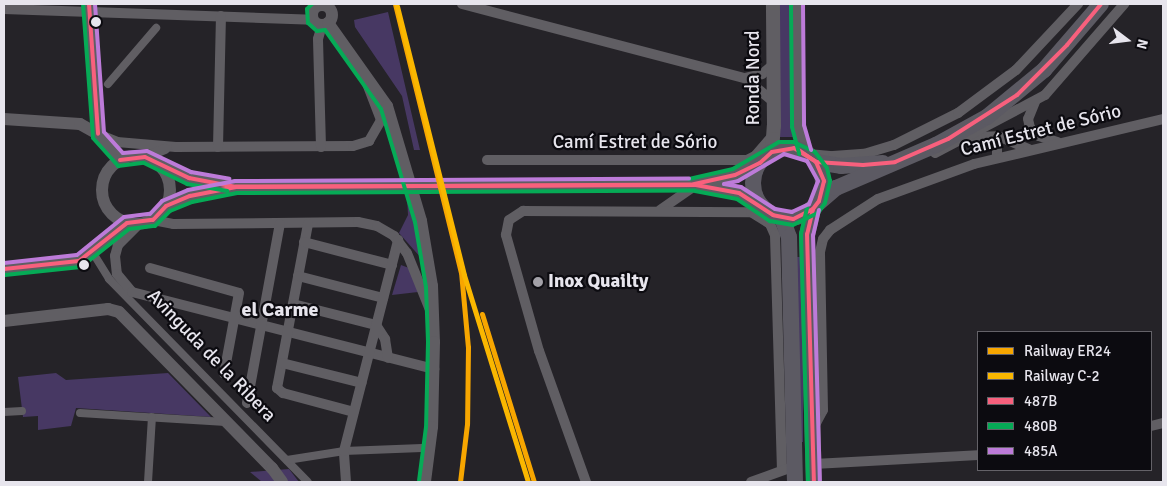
<!DOCTYPE html>
<html>
<head>
<meta charset="utf-8">
<style>
  body { margin:0 }
  #map { position:relative; width:1167px; height:486px; overflow:hidden; background:#252328; font-family:Signika,sans-serif }
  div>[style] { position:absolute }
  .green>* { inset:0; background:#473863; transform-origin:0 0 }
  .pedestrian>* { height:8px; margin:-4px; padding:0 4px; transform-origin:4px; border-radius:4px; background:#605e63 }
  .minor>* { height:10px; margin:-5px; padding:0 5px; transform-origin:5px; border-radius:5px; background:#605e63 }
  .tertiary>* { height:12px; margin:-6px; padding:0 6px; transform-origin:6px; border-radius:6px; background:#605e63 }
  .tertiary>.ring { margin:-6px; padding:0; box-sizing:content-box; background:none; border:12px solid #605e63; border-radius:50% }
  .secondary>* { height:14px; margin:-7px; padding:0 7px; transform-origin:7px; border-radius:7px; background:#605e63 }
  .primary>* { height:16px; margin:-8px; padding:0 8px; transform-origin:8px; border-radius:8px; background:#5c5a63 }
  .primary>.ring { margin:-8px; padding:0; box-sizing:content-box; background:none; border:16px solid #5c5a63; border-radius:50% }
  .bus-1>* { height:4px; margin:-2px; padding:0 2px; transform-origin:2px; border-radius:2px; background:#f8607d }
  .bus-2>* { height:4px; margin:-2px; padding:0 2px; transform-origin:2px; border-radius:2px; background:#06aa56 }
  .bus-3>* { height:4px; margin:-2px; padding:0 2px; transform-origin:2px; border-radius:2px; background:#bd7bd9 }
  .rail-1>* { height:5px; margin:-2.5px; padding:0 2.5px; transform-origin:2.5px; border-radius:2.5px; background:#f7a600 }
  .rail-2>* { height:5px; margin:-2.5px; padding:0 2.5px; transform-origin:2.5px; border-radius:2.5px; background:#fab700 }
  .dots>* { width:14px; height:14px; translate:-50% -50%; box-sizing:border-box; border:2px solid #0c0b10; border-radius:50% }
  span { translate:-50% -50%; white-space:nowrap; text-align:center; line-height:1.15; -webkit-text-stroke:4.5px #0c0b10; paint-order:stroke }
  .street-label { font-size:19px; color:#e7e5ed }
  .poi-label { font-size:19px; color:#e7e5ed; font-weight:700 }
  .left { translate:0 -50%; text-align:left }
  .neighbourhood-label { font-size:20px; color:#e7e5ed; font-weight:700 }
  .frame { position:absolute; inset:0; border:5px solid #e7e5ed; pointer-events:none }
  .legend { position:absolute; left:977px; top:331px; width:175px; height:140px; box-sizing:border-box; background:#0c0b10; border:1px solid #646268; margin:0; padding:6px 9px; list-style:none; font-size:15px; color:#e7e5ed }
  .legend li { display:flex; align-items:center; gap:10px; height:25px }
  .legend b { width:25px; border:1px solid #646268 }
  .north { position:absolute; left:1102px; top:15px; width:50px; height:50px; -webkit-text-stroke:4px #0c0b10; paint-order:stroke; rotate:105deg; font-size:14px; font-weight:700; line-height:20px; text-align:center; color:#e7e5ed }
  .north::after { content:''; display:block; margin:auto; width:18px; height:22px; background:#e7e5ed; clip-path:polygon(50% 0,100% 100%,50% 72%,0 100%) }
</style>
</head>
<body>
<div id="map">
  <div class="green">
    <i style="left:777px;top:4px;width:16px;height:133px"></i>
    <i style="clip-path:polygon(388px 12px,420px 150px,414px 150px,402px 96px,355px 27px,354px 20px)"></i>
    <i style="clip-path:polygon(407px 197px,419px 239px,422px 259px,399px 233px,408px 215px)"></i>
    <i style="left:794px;top:257px;width:9px;height:185px"></i>
    <i style="clip-path:polygon(401px 265px,409px 268px,418px 292px,392px 295px)"></i>
    <i style="clip-path:polygon(56px 373px,66px 380px,168px 373px,211px 417px,76px 408px,71px 426px,38px 430px,38px 416px,23px 417px,18px 377px)"></i>
    <i style="clip-path:polygon(289px 469px,299px 482px,262px 482px,250px 472px)"></i>
  </div>
  <div class="pedestrian">
    <i style="left:108px;top:84px;width:74px;rotate:-49.4deg"></i>
    <i style="left:93px;top:253px;width:31px;rotate:58deg"></i>
    <i style="left:109px;top:279px;width:284px;rotate:45.6deg"></i>
    <i style="left:4px;top:412px;width:18px;rotate:-3deg"></i>
    <i style="left:80px;top:413px;width:146px;rotate:3.5deg"></i>
    <i style="left:287px;top:460px;width:58px;rotate:-9deg"></i>
    <i style="left:344px;top:451px;width:78px;rotate:-2.2deg"></i>
    <i style="left:148px;top:482px;width:65px;rotate:-86.5deg"></i>
  </div>
  <div class="minor">
    <i style="left:462px;top:4px;width:293px;rotate:14.7deg"></i>
    <i style="left:4px;top:9px;width:309px;rotate:2deg"></i>
    <i style="left:774px;top:64px;width:16px;rotate:140deg"></i>
    <i style="left:762px;top:74px;width:17px;rotate:167deg"></i>
    <i style="left:745px;top:78px;width:38px;rotate:40deg"></i>
    <i style="left:1035px;top:102px;width:18px;rotate:112deg"></i>
    <i style="left:1028px;top:119px;width:9px;rotate:77deg"></i>
    <i style="left:1030px;top:128px;width:12px;rotate:42deg"></i>
    <i style="left:1039px;top:136px;width:20px;rotate:18deg"></i>
    <i style="left:100px;top:135px;width:18px;rotate:22deg"></i>
    <i style="left:117px;top:142px;width:59px;rotate:4.8deg"></i>
    <i style="left:176px;top:147px;width:177px;rotate:-0.3deg"></i>
    <i style="left:353px;top:146px;width:17px;rotate:-17deg"></i>
    <i style="left:369px;top:141px;width:24px;rotate:-60deg"></i>
    <i style="left:381px;top:120px;width:40px;rotate:-111deg"></i>
    <i style="left:974px;top:137px;width:24px;rotate:-2deg"></i>
    <i style="left:998px;top:136px;width:34px;rotate:23deg"></i>
    <i style="left:986px;top:137px;width:13px;rotate:29deg"></i>
    <i style="left:997px;top:143px;width:14px;rotate:90deg"></i>
    <i style="left:218px;top:147px;width:131px;rotate:-88.7deg"></i>
    <i style="left:321px;top:147px;width:108px;rotate:-91.6deg"></i>
    <i style="left:318px;top:39px;width:15px;rotate:-74deg"></i>
    <i style="left:935px;top:153px;width:124px;rotate:-27.8deg"></i>
    <i style="left:1045px;top:95px;width:121px;rotate:-49deg"></i>
    <i style="left:808px;top:154px;width:25px;rotate:5deg"></i>
    <i style="left:833px;top:156px;width:31px;rotate:-4deg"></i>
    <i style="left:864px;top:154px;width:31px;rotate:-17deg"></i>
    <i style="left:894px;top:145px;width:72px;rotate:-26.6deg"></i>
    <i style="left:958px;top:113px;width:72px;rotate:-36.6deg"></i>
    <i style="left:1016px;top:70px;width:91px;rotate:-46.8deg"></i>
    <i style="left:145px;top:157px;width:22px;rotate:-22deg"></i>
    <i style="left:487px;top:160px;width:260px"></i>
    <i style="left:747px;top:160px;width:9px;rotate:-27deg"></i>
    <i style="left:755px;top:156px;width:28px;rotate:-49deg"></i>
    <i style="left:660px;top:210px;width:44px;rotate:-34.8deg"></i>
    <i style="left:153px;top:220px;width:20px;rotate:11deg"></i>
    <i style="left:173px;top:224px;width:185px;rotate:-0.6deg"></i>
    <i style="left:358px;top:222px;width:19px;rotate:12deg"></i>
    <i style="left:377px;top:226px;width:20px;rotate:30deg"></i>
    <i style="left:394px;top:236px;width:21px;rotate:53deg"></i>
    <i style="left:407px;top:253px;width:67px;rotate:68deg"></i>
    <i style="left:139px;top:224px;width:30px;rotate:135deg"></i>
    <i style="left:118px;top:245px;width:11px;rotate:105deg"></i>
    <i style="left:115px;top:256px;width:18px;rotate:84deg"></i>
    <i style="left:117px;top:274px;width:23px;rotate:50deg"></i>
    <i style="left:132px;top:292px;width:312px;rotate:14.3deg"></i>
    <i style="left:308px;top:224px;width:167px;rotate:100.7deg"></i>
    <i style="left:277px;top:388px;width:8px;rotate:40deg"></i>
    <i style="left:283px;top:393px;width:73px;rotate:15deg"></i>
    <i style="left:304px;top:242px;width:91px;rotate:14.6deg"></i>
    <i style="left:150px;top:268px;width:92px;rotate:15.7deg"></i>
    <i style="left:239px;top:293px;width:82px;rotate:100.5deg"></i>
    <i style="left:298px;top:276px;width:88px;rotate:14.5deg"></i>
    <i style="left:293px;top:304px;width:86px;rotate:14.2deg"></i>
    <i style="left:376px;top:325px;width:17px;rotate:57deg"></i>
    <i style="left:385px;top:339px;width:19px;rotate:81deg"></i>
    <i style="left:282px;top:363px;width:82px;rotate:14deg"></i>
    <i style="left:247px;top:403px;width:182px;rotate:-79.6deg"></i>
    <i style="left:1151px;top:426px;width:12px;rotate:-14deg"></i>
    <i style="left:814px;top:427px;width:19px;rotate:-62deg"></i>
    <i style="left:823px;top:410px;width:158px;rotate:-91.1deg"></i>
    <i style="left:820px;top:252px;width:13px;rotate:-77deg"></i>
    <i style="left:823px;top:239px;width:11px;rotate:-52deg"></i>
    <i style="left:830px;top:230px;width:57px;rotate:-32.9deg"></i>
    <i style="left:878px;top:199px;width:102px;rotate:-20deg"></i>
    <i style="left:974px;top:164px;width:194px;rotate:-13.4deg"></i>
    <i style="left:814px;top:464px;width:164px;rotate:-3.1deg"></i>
    <i style="left:346px;top:482px;width:31px;rotate:-94deg"></i>
    <i style="left:344px;top:451px;width:218px;rotate:-75.6deg"></i>
    <i style="left:586px;top:482px;width:139px;rotate:-109.7deg"></i>
    <i style="left:539px;top:351px;width:121px;rotate:-105.9deg"></i>
    <i style="left:506px;top:235px;width:15px;rotate:-79deg"></i>
    <i style="left:509px;top:220px;width:17px;rotate:-33deg"></i>
    <i style="left:523px;top:211px;width:228px;rotate:0.3deg"></i>
    <i style="left:751px;top:212px;width:22px;rotate:32deg"></i>
    <i style="left:770px;top:224px;width:12px;rotate:66deg"></i>
    <i style="left:775px;top:235px;width:234px;rotate:88.3deg"></i>
    <i style="left:751px;top:482px;width:38px;rotate:-20deg"></i>
  </div>
  <div class="tertiary">
    <i style="left:89px;top:4px;width:130px;rotate:86deg"></i>
    <i class="ring" style="left:312px;top:5px;width:8px;height:8px"></i>
    <i style="left:328px;top:23px;width:102px;rotate:54.6deg"></i>
    <i style="left:387px;top:106px;width:120px;rotate:73.5deg"></i>
    <i style="left:421px;top:221px;width:66px;rotate:80.4deg"></i>
    <i style="left:432px;top:286px;width:56px;rotate:88deg"></i>
    <i style="left:434px;top:342px;width:85px;rotate:91.3deg"></i>
    <i style="left:432px;top:427px;width:55px;rotate:97.3deg"></i>
    <i style="left:4px;top:119px;width:76px;rotate:3.8deg"></i>
    <i style="left:80px;top:124px;width:21px;rotate:29deg"></i>
    <i style="left:98px;top:134px;width:34px;rotate:50deg"></i>
    <i class="ring" style="left:102px;top:156px;width:56px;height:56px"></i>
    <i style="left:160px;top:166px;width:31px;rotate:22deg"></i>
    <i style="left:189px;top:178px;width:40px;rotate:10deg"></i>
    <i style="left:700px;top:183px;width:36px;rotate:-13deg"></i>
    <i style="left:735px;top:175px;width:28px;rotate:-26deg"></i>
    <i style="left:166px;top:206px;width:26px;rotate:-23deg"></i>
    <i style="left:190px;top:196px;width:47px;rotate:-11.1deg"></i>
    <i style="left:236px;top:187px;width:282px;rotate:-0.4deg"></i>
    <i style="left:518px;top:185px;width:178px"></i>
    <i style="left:696px;top:185px;width:44px;rotate:10.5deg"></i>
    <i style="left:739px;top:193px;width:26px;rotate:31deg"></i>
    <i style="left:4px;top:269px;width:75px;rotate:-6.1deg"></i>
    <i style="left:79px;top:261px;width:61px;rotate:-38.4deg"></i>
    <i style="left:4px;top:321px;width:105px;rotate:-6.6deg"></i>
    <i style="left:108px;top:309px;width:11px;rotate:15deg"></i>
    <i style="left:119px;top:312px;width:219px;rotate:45.6deg"></i>
    <i style="left:272px;top:468px;width:17px;rotate:54deg"></i>
  </div>
  <div class="secondary">
    <i style="left:797px;top:4px;width:122px;rotate:89.5deg"></i>
    <i style="left:798px;top:126px;width:27px;rotate:75deg"></i>
    <i style="left:772px;top:152px;width:26px;rotate:-86deg"></i>
    <i style="left:774px;top:126px;width:122px;rotate:-90.5deg"></i>
  </div>
  <div class="primary">
    <i class="ring" style="left:753px;top:148px;width:54px;height:54px"></i>
    <i style="left:816px;top:162px;width:25px;rotate:9deg"></i>
    <i style="left:841px;top:166px;width:42px;rotate:-4.1deg"></i>
    <i style="left:815px;top:206px;width:28px;rotate:-41deg"></i>
    <i style="left:836px;top:188px;width:109px;rotate:-23.3deg"></i>
    <i style="left:936px;top:145px;width:58px;rotate:-28.8deg"></i>
    <i style="left:987px;top:117px;width:74px;rotate:-39.5deg"></i>
    <i style="left:1044px;top:70px;width:87px;rotate:-49.2deg"></i>
    <i style="left:813px;top:209px;width:26px;rotate:103deg"></i>
    <i style="left:807px;top:234px;width:248px;rotate:88.4deg"></i>
    <i style="left:782px;top:218px;width:20px;rotate:70deg"></i>
    <i style="left:789px;top:237px;width:245px;rotate:88.6deg"></i>
  </div>
  <div class="bus-1">
    <i style="left:89px;top:4px;width:130px;rotate:86deg"></i>
    <i style="left:794px;top:148px;width:26px;rotate:32deg"></i>
    <i style="left:816px;top:162px;width:21px;rotate:67deg"></i>
    <i style="left:824px;top:181px;width:21px;rotate:104deg"></i>
    <i style="left:819px;top:201px;width:10px;rotate:127deg"></i>
    <i style="left:813px;top:209px;width:22px;rotate:153deg"></i>
    <i style="left:793px;top:219px;width:20px;rotate:-169deg"></i>
    <i style="left:773px;top:215px;width:40px;rotate:-147.1deg"></i>
    <i style="left:739px;top:193px;width:44px;rotate:-169.5deg"></i>
    <i style="left:696px;top:185px;width:460px;rotate:179.8deg"></i>
    <i style="left:236px;top:187px;width:454px;rotate:-0.3deg"></i>
    <i style="left:690px;top:185px;width:46px;rotate:-12.5deg"></i>
    <i style="left:735px;top:175px;width:28px;rotate:-26deg"></i>
    <i style="left:760px;top:163px;width:16px;rotate:-43deg"></i>
    <i style="left:772px;top:152px;width:22px;rotate:-10deg"></i>
    <i style="left:797px;top:149px;width:23px;rotate:34deg"></i>
    <i style="left:816px;top:162px;width:47px;rotate:3.7deg"></i>
    <i style="left:863px;top:165px;width:32px;rotate:-5deg"></i>
    <i style="left:895px;top:162px;width:58px;rotate:-23.5deg"></i>
    <i style="left:948px;top:139px;width:82px;rotate:-32.5deg"></i>
    <i style="left:1017px;top:95px;width:71px;rotate:-45deg"></i>
    <i style="left:1067px;top:45px;width:53px;rotate:-50.3deg"></i>
    <i style="left:120px;top:160px;width:25px;rotate:-7deg"></i>
    <i style="left:145px;top:157px;width:49px;rotate:25.5deg"></i>
    <i style="left:189px;top:178px;width:48px;rotate:10.8deg"></i>
    <i style="left:813px;top:209px;width:26px;rotate:103deg"></i>
    <i style="left:807px;top:234px;width:248px;rotate:88.4deg"></i>
    <i style="left:4px;top:269px;width:75px;rotate:-6.1deg"></i>
    <i style="left:79px;top:261px;width:61px;rotate:-38.4deg"></i>
    <i style="left:127px;top:223px;width:26px;rotate:-7deg"></i>
    <i style="left:153px;top:220px;width:19px;rotate:-47deg"></i>
    <i style="left:166px;top:206px;width:26px;rotate:-23deg"></i>
    <i style="left:190px;top:196px;width:47px;rotate:-11.1deg"></i>
  </div>
  <div class="bus-2">
    <i style="left:83px;top:4px;width:134px;rotate:85.7deg"></i>
    <i style="left:93px;top:138px;width:38px;rotate:48deg"></i>
    <i style="left:118px;top:166px;width:26px;rotate:-7deg"></i>
    <i style="left:144px;top:163px;width:48px;rotate:26deg"></i>
    <i style="left:187px;top:184px;width:41px;rotate:9.9deg"></i>
    <i style="left:312px;top:4px;width:7px;rotate:135deg"></i>
    <i style="left:307px;top:9px;width:14px;rotate:86deg"></i>
    <i style="left:308px;top:23px;width:12px;rotate:42deg"></i>
    <i style="left:317px;top:31px;width:8px;rotate:-7deg"></i>
    <i style="left:325px;top:30px;width:97px;rotate:54.7deg"></i>
    <i style="left:381px;top:109px;width:118px;rotate:73.3deg"></i>
    <i style="left:415px;top:222px;width:66px;rotate:80.4deg"></i>
    <i style="left:426px;top:287px;width:55px;rotate:87.9deg"></i>
    <i style="left:428px;top:342px;width:85px;rotate:91.3deg"></i>
    <i style="left:426px;top:427px;width:54px;rotate:97.4deg"></i>
    <i style="left:791px;top:4px;width:123px;rotate:89.5deg"></i>
    <i style="left:792px;top:127px;width:28px;rotate:75deg"></i>
    <i style="left:807px;top:208px;width:27px;rotate:103deg"></i>
    <i style="left:801px;top:234px;width:248px;rotate:88.4deg"></i>
    <i style="left:5px;top:275px;width:76px;rotate:-6deg"></i>
    <i style="left:81px;top:267px;width:61px;rotate:-38.4deg"></i>
    <i style="left:129px;top:229px;width:26px;rotate:-7deg"></i>
    <i style="left:155px;top:226px;width:21px;rotate:-45deg"></i>
    <i style="left:170px;top:211px;width:24px;rotate:-22deg"></i>
    <i style="left:192px;top:202px;width:46px;rotate:-11.3deg"></i>
    <i style="left:237px;top:193px;width:458px;rotate:-0.3deg"></i>
    <i style="left:695px;top:191px;width:43px;rotate:10.8deg"></i>
    <i style="left:737px;top:199px;width:40px;rotate:34deg"></i>
    <i style="left:770px;top:221px;width:23px;rotate:10deg"></i>
    <i style="left:793px;top:225px;width:28px;rotate:-26deg"></i>
    <i style="left:818px;top:213px;width:12px;rotate:-55deg"></i>
    <i style="left:825px;top:203px;width:23px;rotate:-77deg"></i>
    <i style="left:830px;top:181px;width:13px;rotate:-103deg"></i>
    <i style="left:827px;top:168px;width:20px;rotate:-127deg"></i>
    <i style="left:815px;top:152px;width:23px;rotate:-155deg"></i>
    <i style="left:794px;top:142px;width:15px;rotate:180deg"></i>
    <i style="left:779px;top:142px;width:53px;rotate:149.6deg"></i>
    <i style="left:733px;top:169px;width:45px;rotate:167.2deg"></i>
  </div>
  <div class="bus-3">
    <i style="left:95px;top:4px;width:128px;rotate:86deg"></i>
    <i style="left:104px;top:132px;width:28px;rotate:48deg"></i>
    <i style="left:123px;top:153px;width:24px;rotate:-5deg"></i>
    <i style="left:147px;top:151px;width:49px;rotate:25.5deg"></i>
    <i style="left:191px;top:172px;width:39px;rotate:10deg"></i>
    <i style="left:803px;top:4px;width:121px;rotate:89.5deg"></i>
    <i style="left:804px;top:125px;width:26px;rotate:74deg"></i>
    <i style="left:784px;top:154px;width:24px;rotate:17deg"></i>
    <i style="left:807px;top:161px;width:23px;rotate:61deg"></i>
    <i style="left:818px;top:181px;width:25px;rotate:111deg"></i>
    <i style="left:809px;top:204px;width:19px;rotate:155deg"></i>
    <i style="left:792px;top:212px;width:17px;rotate:-170deg"></i>
    <i style="left:775px;top:209px;width:40px;rotate:-147.1deg"></i>
    <i style="left:741px;top:187px;width:17px;rotate:-170deg"></i>
    <i style="left:724px;top:184px;width:14px;rotate:-12deg"></i>
    <i style="left:738px;top:181px;width:53px;rotate:-30.4deg"></i>
    <i style="left:819px;top:210px;width:26px;rotate:103deg"></i>
    <i style="left:813px;top:235px;width:247px;rotate:88.4deg"></i>
    <i style="left:4px;top:263px;width:73px;rotate:-6.3deg"></i>
    <i style="left:77px;top:255px;width:60px;rotate:-39deg"></i>
    <i style="left:124px;top:217px;width:26px;rotate:-7deg"></i>
    <i style="left:150px;top:214px;width:18px;rotate:-47deg"></i>
    <i style="left:162px;top:201px;width:28px;rotate:-23deg"></i>
    <i style="left:188px;top:190px;width:48px;rotate:-10.8deg"></i>
    <i style="left:235px;top:181px;width:454px;rotate:-0.3deg"></i>
  </div>
  <div class="rail-1">
    <i style="left:395px;top:4px;width:276px;rotate:76.2deg"></i>
    <i style="left:461px;top:272px;width:75px;rotate:84.7deg"></i>
    <i style="left:468px;top:347px;width:77px;rotate:90.7deg"></i>
    <i style="left:467px;top:424px;width:58px;rotate:96.9deg"></i>
    <i style="left:482px;top:314px;width:176px;rotate:72.8deg"></i>
  </div>
  <div class="rail-2">
    <i style="left:397px;top:6px;width:277px;rotate:76deg"></i>
    <i style="left:464px;top:275px;width:217px;rotate:72.8deg"></i>
  </div>
  <div class="dots">
    <i style="left:96px;top:22px;background:#e7e5ed"></i>
    <i style="left:84px;top:265px;background:#e7e5ed"></i>
    <i style="left:538px;top:282px;background:#a3a1a8"></i>
  </div>
  <div class="street-label">
    <span style="left:754px;top:78px;rotate:-90deg">Ronda Nord</span>
    <span style="left:1041px;top:131px;rotate:-14deg">Camí Estret de Sório</span>
    <span style="left:635px;top:143px">Camí Estret de Sório</span>
    <span style="left:211px;top:356px;rotate:46deg">Avinguda de la Ribera</span>
  </div>
  <div class="poi-label">
    <span class="left" style="left:548px;top:282px">Inox Quailty</span>
  </div>
  <div class="neighbourhood-label">
    <span style="left:280px;top:309px">el Carme</span>
  </div>
  <div class="frame"></div>
  <ul class="legend">
  <li><b style="height:6px;background:#f7a600"></b>Railway ER24</li>
  <li><b style="height:6px;background:#fab700"></b>Railway C-2</li>
  <li><b style="height:6px;background:#f8607d"></b>487B</li>
  <li><b style="height:6px;background:#06aa56"></b>480B</li>
  <li><b style="height:6px;background:#bd7bd9"></b>485A</li>
  </ul>
  <div class="north">N</div>
</div>
</body>
</html>
